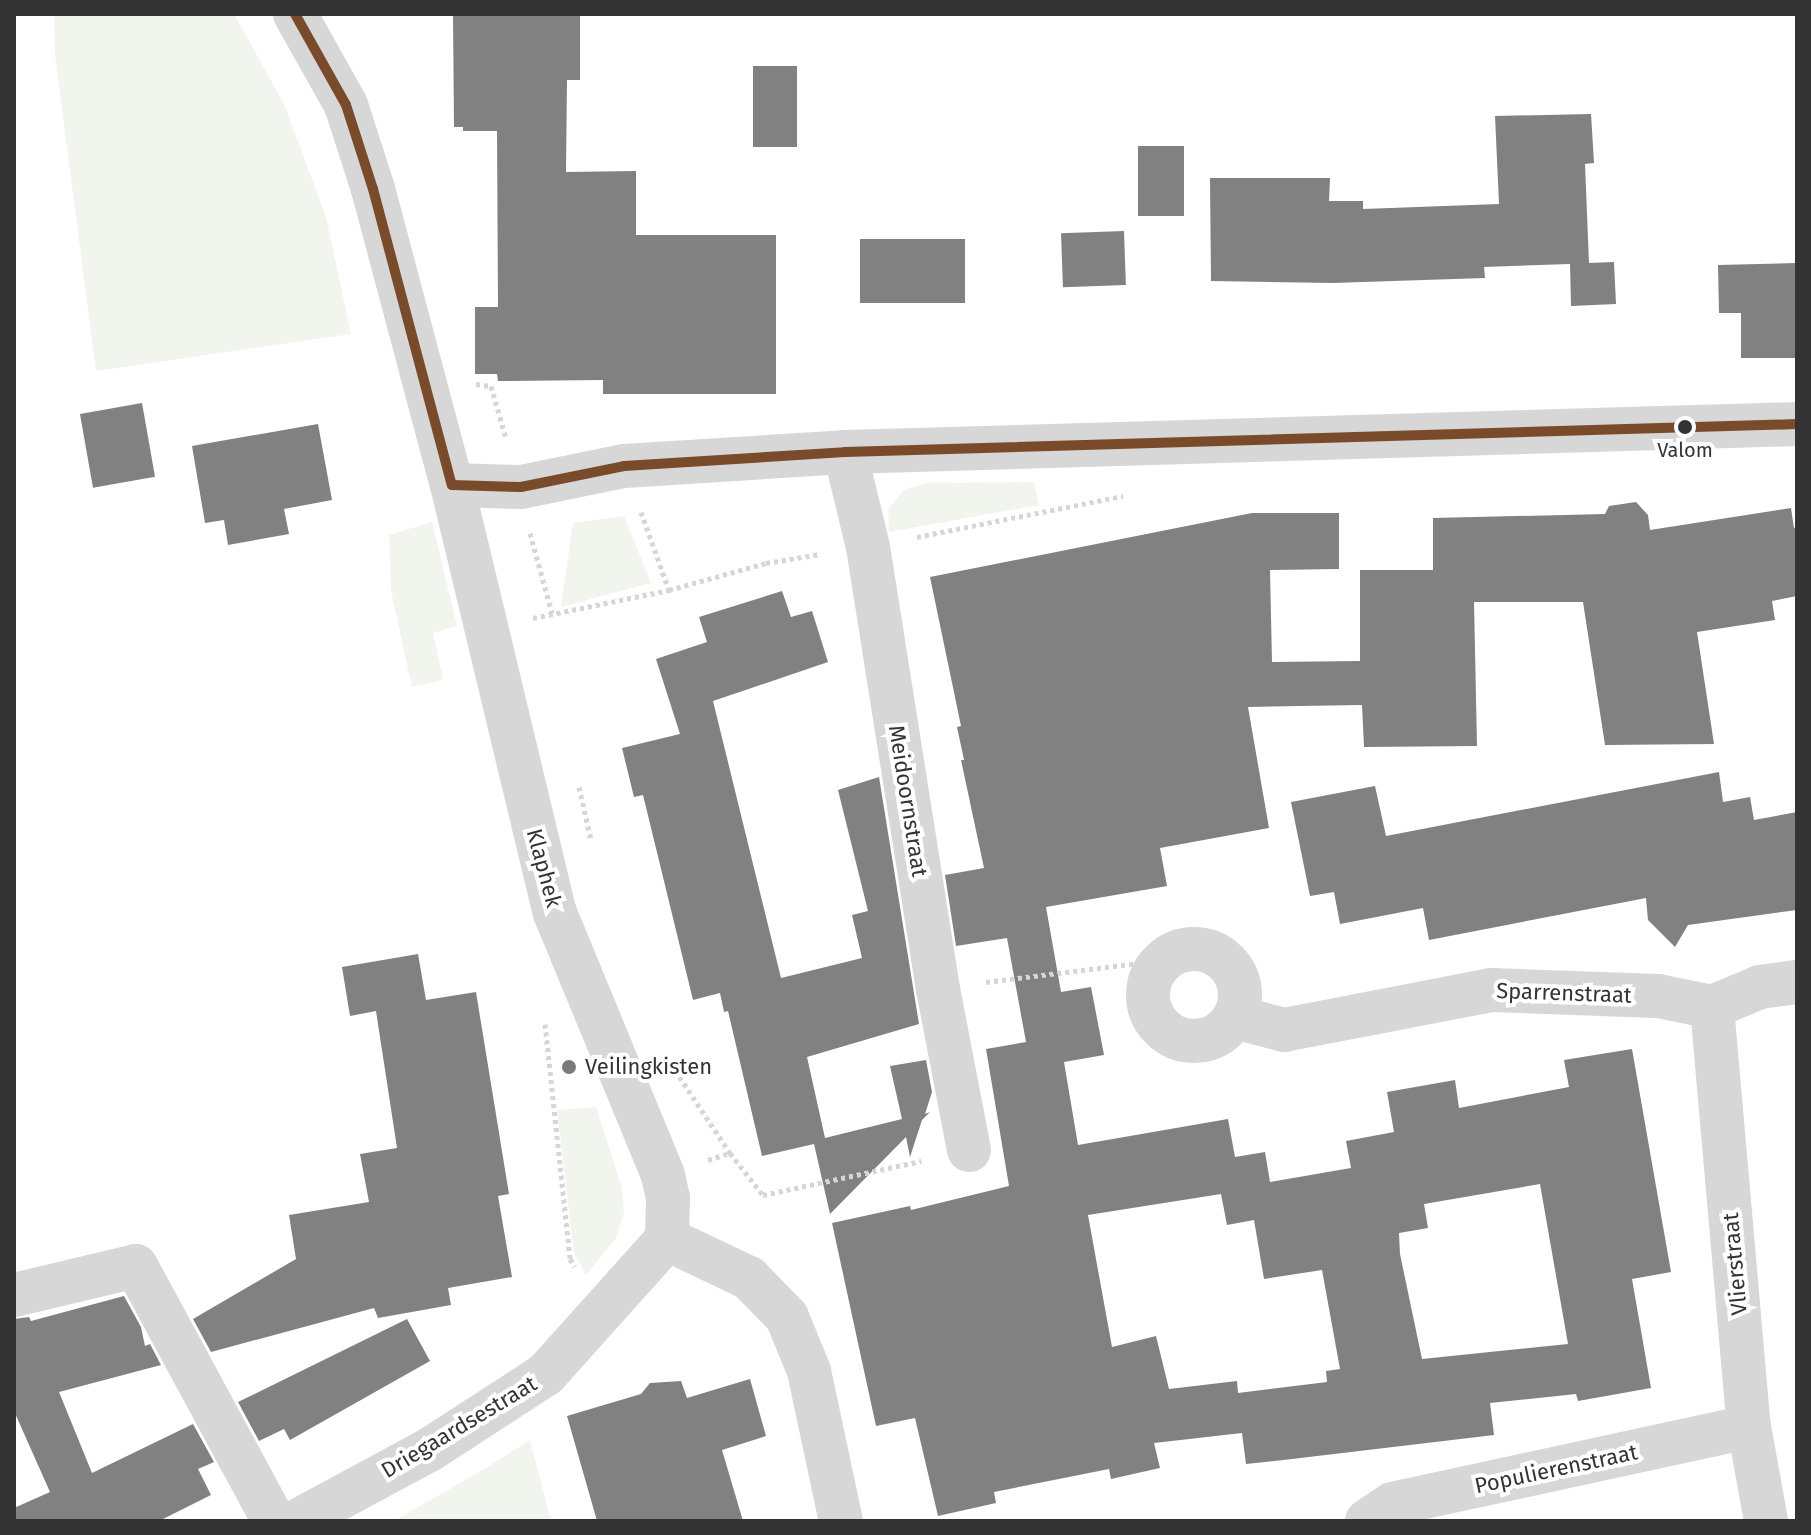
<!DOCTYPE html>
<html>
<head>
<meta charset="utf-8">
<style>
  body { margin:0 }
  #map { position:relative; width:1811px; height:1535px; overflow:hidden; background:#fff; font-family:"Fira Sans",sans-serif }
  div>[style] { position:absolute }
  .green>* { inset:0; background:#f1f5ed }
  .building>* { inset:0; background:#818181; transform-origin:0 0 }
  .path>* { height:5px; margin-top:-2.5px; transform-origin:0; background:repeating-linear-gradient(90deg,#d6d6d6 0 4px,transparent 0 8px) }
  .minor>* { height:44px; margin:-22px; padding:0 22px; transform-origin:22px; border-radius:22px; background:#d7d7d7 }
  .minor>.ring { margin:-22px; padding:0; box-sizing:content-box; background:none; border:44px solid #d7d7d7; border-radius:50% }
  .bus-1>* { height:10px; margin:-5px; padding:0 5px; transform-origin:5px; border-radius:5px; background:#7a4b2a }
  .dots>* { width:22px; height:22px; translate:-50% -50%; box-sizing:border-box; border:4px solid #fff; border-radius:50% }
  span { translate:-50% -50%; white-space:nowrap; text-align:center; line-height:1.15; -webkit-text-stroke:8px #fff; paint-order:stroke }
  .bus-label { font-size:20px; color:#333 }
  .street-label { font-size:22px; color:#333 }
  .poi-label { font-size:22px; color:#333 }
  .left { translate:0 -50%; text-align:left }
  .frame { position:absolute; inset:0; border:16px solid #333; pointer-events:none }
</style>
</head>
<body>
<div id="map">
  <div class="green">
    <i style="clip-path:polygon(54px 14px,234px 14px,284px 104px,326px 217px,351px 334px,96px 371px,55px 55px)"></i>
    <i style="clip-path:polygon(1034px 482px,1039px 505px,889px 532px,888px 509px,905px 489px,927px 483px)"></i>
    <i style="clip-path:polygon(624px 516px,651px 583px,561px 607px,573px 523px)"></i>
    <i style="clip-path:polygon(432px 522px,457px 626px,433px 633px,443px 680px,412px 687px,391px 591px,389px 535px)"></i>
    <i style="clip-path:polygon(596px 1107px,622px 1188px,624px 1213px,616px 1238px,586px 1275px,574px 1253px,557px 1110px)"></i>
    <i style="clip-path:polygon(530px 1440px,551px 1521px,394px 1521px,486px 1468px)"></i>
  </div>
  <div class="building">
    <i style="clip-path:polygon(453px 14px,580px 14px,580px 80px,567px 80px,566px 172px,636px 171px,636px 235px,776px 235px,776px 394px,603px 394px,603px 380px,498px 381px,497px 374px,475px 374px,475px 307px,498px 307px,497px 131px,463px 131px,463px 127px,454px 127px)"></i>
    <i style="left:753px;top:66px;width:44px;height:81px"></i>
    <i style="clip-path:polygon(1591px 114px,1594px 163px,1585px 164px,1589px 263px,1614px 262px,1616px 304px,1571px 306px,1570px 264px,1484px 267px,1485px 278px,1332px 283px,1211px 281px,1210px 178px,1330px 178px,1329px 201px,1363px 201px,1363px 209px,1499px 204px,1495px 116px)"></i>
    <i style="left:1138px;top:146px;width:46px;height:70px"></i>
    <i style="left:1124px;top:231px;width:54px;height:63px;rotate:88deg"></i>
    <i style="left:965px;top:239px;width:64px;height:105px;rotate:90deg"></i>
    <i style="clip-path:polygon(1797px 263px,1797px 358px,1741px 358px,1741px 313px,1719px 313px,1718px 265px)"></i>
    <i style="left:142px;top:403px;width:75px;height:63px;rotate:80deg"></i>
    <i style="clip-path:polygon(318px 424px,332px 500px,284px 509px,289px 534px,228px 545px,224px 520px,205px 523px,192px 446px)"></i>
    <i style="clip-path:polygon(evenodd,1636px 502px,1648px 515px,1650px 530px,1791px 508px,1794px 528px,1797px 527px,1797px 596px,1772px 601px,1775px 620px,1697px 632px,1714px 744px,1605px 745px,1583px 602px,1474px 602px,1477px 746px,1364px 747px,1362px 705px,1248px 707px,1269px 828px,1160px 848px,1167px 886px,1046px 907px,1061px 992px,1091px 987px,1104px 1055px,1064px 1062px,1078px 1145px,1228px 1119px,1235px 1157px,1265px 1152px,1270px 1182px,1351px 1168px,1346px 1141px,1394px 1132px,1387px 1092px,1455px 1080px,1459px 1108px,1569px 1087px,1564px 1060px,1632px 1049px,1671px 1272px,1632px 1279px,1651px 1388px,1578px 1401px,1576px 1394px,1490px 1403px,1494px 1435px,1292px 1459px,1246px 1464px,1242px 1433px,1154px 1443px,1160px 1468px,1111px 1479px,1109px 1469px,994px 1492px,996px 1503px,938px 1516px,915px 1418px,876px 1426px,832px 1223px,910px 1206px,911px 1210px,1009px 1186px,986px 1049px,1026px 1042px,1007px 938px,956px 946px,945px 875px,984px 868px,961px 760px,964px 760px,957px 727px,961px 726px,930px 577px,1252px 513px,1339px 513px,1339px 569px,1270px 570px,1272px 662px,1360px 661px,1360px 570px,1433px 570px,1433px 518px,1605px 514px,1609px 506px,1636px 502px,1540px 1184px,1568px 1344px,1422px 1359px,1400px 1254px,1399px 1233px,1428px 1228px,1424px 1204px,1540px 1184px,1636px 502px,1221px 1194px,1227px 1225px,1254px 1220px,1264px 1279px,1322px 1270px,1340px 1369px,1326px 1371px,1327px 1382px,1238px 1393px,1237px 1381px,1169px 1389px,1156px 1336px,1112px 1347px,1088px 1215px,1221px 1194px)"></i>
    <i style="clip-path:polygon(782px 591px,791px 617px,812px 611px,828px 662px,713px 701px,781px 978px,862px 958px,852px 915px,868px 911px,838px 790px,879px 777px,919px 1024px,807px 1057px,825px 1138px,902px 1119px,890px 1066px,926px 1060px,932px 1092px,925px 1114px,930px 1112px,922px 1120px,910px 1157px,906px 1137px,830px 1214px,814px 1144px,762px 1156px,728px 1011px,724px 1012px,720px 993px,693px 1000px,643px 795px,634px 797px,622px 748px,680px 734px,656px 659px,707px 642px,699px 617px)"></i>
    <i style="clip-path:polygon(1719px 772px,1723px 802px,1750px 797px,1754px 820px,1797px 812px,1797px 910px,1688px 925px,1675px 947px,1648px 920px,1646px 898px,1429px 940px,1423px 908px,1340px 924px,1334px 892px,1310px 896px,1291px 802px,1375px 786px,1386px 836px)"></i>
    <i style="clip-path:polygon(418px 954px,426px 1000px,476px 992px,509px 1194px,498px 1196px,512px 1277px,448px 1288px,451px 1305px,378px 1318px,374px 1308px,211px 1352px,193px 1319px,296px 1259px,289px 1215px,369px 1202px,360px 1154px,397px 1148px,376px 1011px,350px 1016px,342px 967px)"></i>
    <i style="clip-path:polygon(124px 1296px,141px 1327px,145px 1346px,150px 1344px,161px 1365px,59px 1392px,92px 1473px,193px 1424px,214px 1462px,198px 1469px,211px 1495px,159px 1521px,14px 1521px,14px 1508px,50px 1492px,14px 1411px,14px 1319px,29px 1317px,31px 1321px)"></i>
    <i style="clip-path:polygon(407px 1319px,430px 1361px,290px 1440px,284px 1429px,259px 1441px,238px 1402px)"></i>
    <i style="clip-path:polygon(750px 1379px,766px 1436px,722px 1450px,743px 1521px,597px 1521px,567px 1416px,641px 1394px,650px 1383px,681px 1381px,687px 1398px)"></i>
  </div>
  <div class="path">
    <i style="left:476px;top:384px;width:15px;rotate:8deg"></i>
    <i style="left:491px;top:386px;width:54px;rotate:73.9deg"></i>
    <i style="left:641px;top:512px;width:83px;rotate:70.3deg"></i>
    <i style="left:530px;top:533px;width:83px;rotate:74.6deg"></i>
    <i style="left:917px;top:537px;width:210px;rotate:-11.3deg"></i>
    <i style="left:533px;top:618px;width:139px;rotate:-11.6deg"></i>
    <i style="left:669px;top:590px;width:101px;rotate:-15.6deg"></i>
    <i style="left:766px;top:563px;width:55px;rotate:-9.5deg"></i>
    <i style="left:579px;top:787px;width:54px;rotate:77.2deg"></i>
    <i style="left:986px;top:982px;width:178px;rotate:-7.1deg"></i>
    <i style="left:545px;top:1024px;width:236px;rotate:83.9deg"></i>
    <i style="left:570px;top:1259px;width:9px;rotate:58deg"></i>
    <i style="left:675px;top:1070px;width:100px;rotate:56.5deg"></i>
    <i style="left:730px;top:1153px;width:53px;rotate:51.8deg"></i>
    <i style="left:763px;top:1195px;width:162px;rotate:-12.1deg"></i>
    <i style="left:708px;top:1160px;width:23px;rotate:-18deg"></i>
  </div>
  <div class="minor">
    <i style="left:295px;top:14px;width:104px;rotate:60.7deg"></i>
    <i style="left:346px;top:105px;width:88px;rotate:72.2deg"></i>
    <i style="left:373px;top:189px;width:306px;rotate:75.1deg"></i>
    <i style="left:452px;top:485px;width:440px;rotate:76.5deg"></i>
    <i style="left:555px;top:913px;width:283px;rotate:67.6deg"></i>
    <i style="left:663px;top:1175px;width:24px;rotate:78deg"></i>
    <i style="left:668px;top:1198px;width:41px;rotate:91.4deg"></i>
    <i style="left:845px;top:452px;width:98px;rotate:76.4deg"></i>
    <i style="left:868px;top:547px;width:448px;rotate:81deg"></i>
    <i style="left:938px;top:989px;width:164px;rotate:79.1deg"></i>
    <i style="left:452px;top:485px;width:69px;rotate:1.7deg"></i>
    <i style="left:521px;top:487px;width:105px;rotate:-11.5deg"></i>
    <i style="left:624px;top:466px;width:221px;rotate:-3.6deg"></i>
    <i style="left:845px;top:452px;width:952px;rotate:-1.68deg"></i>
    <i class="ring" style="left:1148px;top:949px;width:48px;height:48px"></i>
    <i style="left:1712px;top:1007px;width:422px;rotate:85deg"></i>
    <i style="left:1749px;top:1427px;width:96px;rotate:79.7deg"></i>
    <i style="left:1235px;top:1017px;width:51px;rotate:14.9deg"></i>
    <i style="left:1284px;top:1030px;width:212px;rotate:-10.9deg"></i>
    <i style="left:1492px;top:990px;width:166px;rotate:2.1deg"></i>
    <i style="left:1658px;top:996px;width:55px;rotate:11.5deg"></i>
    <i style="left:1712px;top:1007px;width:52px;rotate:-22.6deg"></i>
    <i style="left:1760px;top:987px;width:37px;rotate:-8deg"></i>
    <i style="left:667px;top:1239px;width:91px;rotate:25.4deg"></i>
    <i style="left:749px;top:1278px;width:54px;rotate:45.7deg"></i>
    <i style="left:787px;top:1317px;width:58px;rotate:67.8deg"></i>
    <i style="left:809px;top:1371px;width:153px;rotate:78deg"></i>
    <i style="left:14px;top:1295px;width:125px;rotate:-13.4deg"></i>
    <i style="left:136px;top:1266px;width:290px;rotate:61.6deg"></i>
    <i style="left:297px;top:1521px;width:150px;rotate:-28.3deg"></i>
    <i style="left:429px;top:1450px;width:140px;rotate:-33deg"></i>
    <i style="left:546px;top:1374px;width:181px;rotate:-48.1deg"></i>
    <i style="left:1367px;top:1521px;width:30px;rotate:-34deg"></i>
    <i style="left:1392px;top:1504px;width:365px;rotate:-12.2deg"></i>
  </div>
  <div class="bus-1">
    <i style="left:295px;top:14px;width:104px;rotate:60.7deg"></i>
    <i style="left:346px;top:105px;width:88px;rotate:72.2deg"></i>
    <i style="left:373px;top:189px;width:306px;rotate:75.1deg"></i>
    <i style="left:452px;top:485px;width:69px;rotate:1.7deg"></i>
    <i style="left:521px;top:487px;width:105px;rotate:-11.5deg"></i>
    <i style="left:624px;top:466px;width:221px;rotate:-3.6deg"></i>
    <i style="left:845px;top:452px;width:952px;rotate:-1.68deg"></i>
  </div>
  <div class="dots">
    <i style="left:1685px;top:427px;background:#333"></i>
    <i style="left:569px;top:1067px;background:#7a7a7a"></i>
  </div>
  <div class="bus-label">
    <span style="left:1685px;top:450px">Valom</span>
  </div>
  <div class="street-label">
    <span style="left:908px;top:801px;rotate:81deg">Meidoornstraat</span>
    <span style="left:544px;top:868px;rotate:75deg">Klaphek</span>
    <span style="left:1564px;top:993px;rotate:2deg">Sparrenstraat</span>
    <span style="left:1735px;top:1264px;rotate:-95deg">Vlierstraat</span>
    <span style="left:459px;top:1427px;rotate:-31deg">Driegaardsestraat</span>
    <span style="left:1556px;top:1469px;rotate:-12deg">Populierenstraat</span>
  </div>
  <div class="poi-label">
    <span class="left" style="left:585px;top:1067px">Veilingkisten</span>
  </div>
  <div class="frame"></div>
</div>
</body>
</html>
